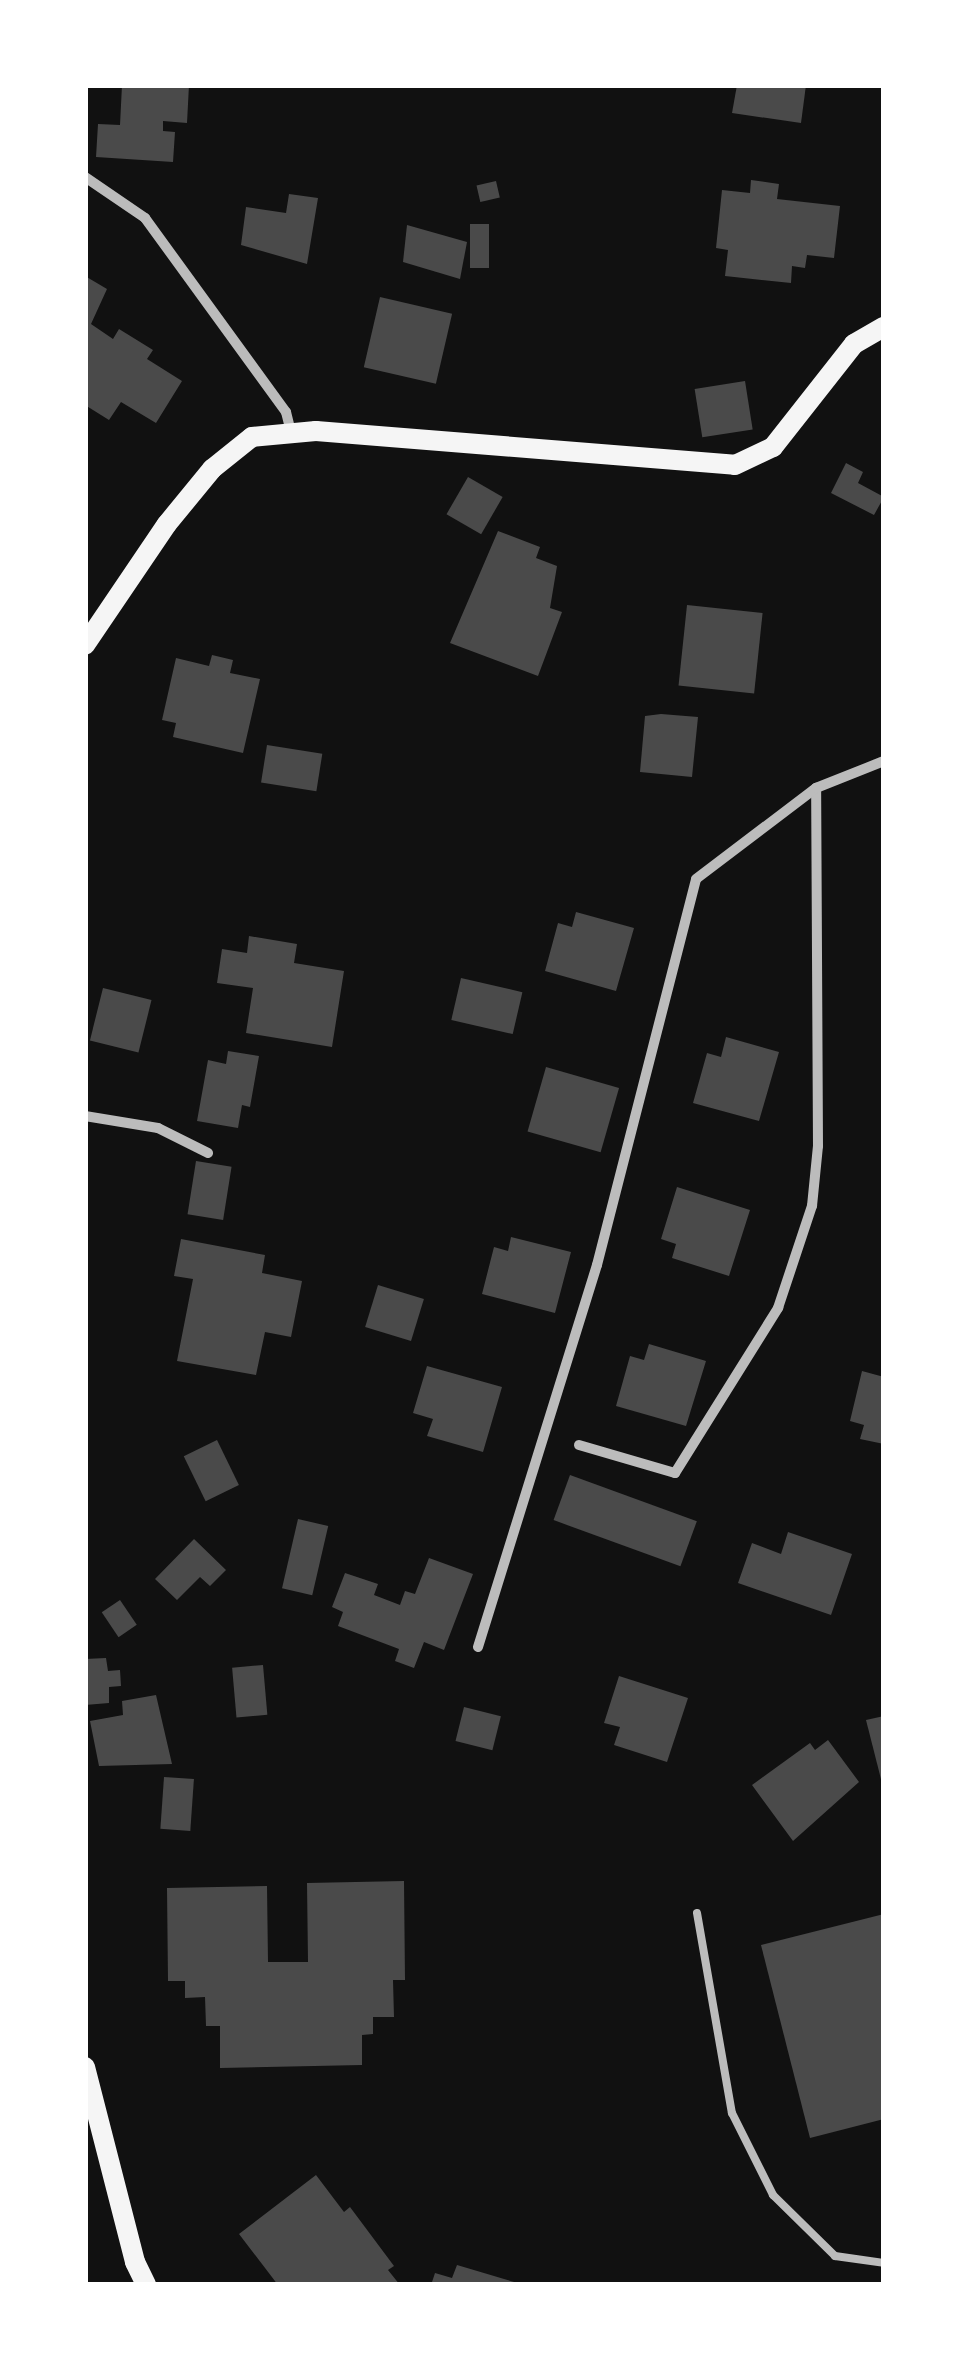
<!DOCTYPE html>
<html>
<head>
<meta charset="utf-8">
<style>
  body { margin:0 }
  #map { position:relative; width:969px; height:2370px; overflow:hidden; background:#111; font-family:Raleway,sans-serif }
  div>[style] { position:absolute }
  .building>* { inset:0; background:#4a4a4a; transform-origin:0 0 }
  .service>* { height:8px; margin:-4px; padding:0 4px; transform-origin:4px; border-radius:4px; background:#bcbcbc }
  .minor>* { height:10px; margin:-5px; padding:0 5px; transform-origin:5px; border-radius:5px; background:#bcbcbc }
  .secondary>* { height:20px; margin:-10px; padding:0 10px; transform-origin:10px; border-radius:10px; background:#f5f5f5 }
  span { translate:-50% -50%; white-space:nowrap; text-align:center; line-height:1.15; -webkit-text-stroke:10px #fff; paint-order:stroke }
  .frame { position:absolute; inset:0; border:88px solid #fff; pointer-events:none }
</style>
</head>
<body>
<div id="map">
  <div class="building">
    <i style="clip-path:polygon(122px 85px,189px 85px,187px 123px,163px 121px,163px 131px,175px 132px,173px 162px,96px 157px,98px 124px,120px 125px)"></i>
    <i style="clip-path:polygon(737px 85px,806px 85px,801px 123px,732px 113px)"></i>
    <i style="clip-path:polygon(751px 180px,779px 184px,777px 199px,840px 206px,834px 258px,807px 255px,805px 268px,792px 266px,791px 283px,725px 276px,728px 250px,716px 248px,722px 190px,750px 193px)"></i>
    <i style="left:496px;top:181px;width:17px;height:20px;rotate:77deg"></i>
    <i style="clip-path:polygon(289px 194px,318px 198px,307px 264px,241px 245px,246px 207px,286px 213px)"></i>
    <i style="left:470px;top:224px;width:19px;height:44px"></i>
    <i style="clip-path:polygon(407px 225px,467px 242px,460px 279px,403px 262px)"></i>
    <i style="clip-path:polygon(85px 276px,107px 289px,91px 324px,113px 339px,119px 329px,153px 350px,147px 359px,182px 381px,156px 423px,121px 402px,109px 420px,85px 405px)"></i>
    <i style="left:380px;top:297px;width:74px;height:72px;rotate:13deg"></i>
    <i style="left:745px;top:381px;width:49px;height:51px;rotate:81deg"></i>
    <i style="clip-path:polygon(846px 463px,863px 472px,858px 483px,884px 497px,874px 515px,831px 493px)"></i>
    <i style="left:468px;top:477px;width:40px;height:43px;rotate:30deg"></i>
    <i style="clip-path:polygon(498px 531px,540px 547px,536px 558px,557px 566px,550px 608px,562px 612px,538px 676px,450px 643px)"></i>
    <i style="left:687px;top:605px;width:76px;height:81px;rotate:6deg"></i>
    <i style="clip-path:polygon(212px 655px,233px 660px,230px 673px,260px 679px,243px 753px,173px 737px,176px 723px,162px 720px,176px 658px,209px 666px)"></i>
    <i style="clip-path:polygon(661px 714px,698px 717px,692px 777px,640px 772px,645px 716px)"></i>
    <i style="left:267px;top:745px;width:56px;height:38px;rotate:9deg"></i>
    <i style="clip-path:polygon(576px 912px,634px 928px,616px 991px,545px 971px,558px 923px,572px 927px)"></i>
    <i style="clip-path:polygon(249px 936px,297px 944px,294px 963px,344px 971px,332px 1047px,246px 1033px,253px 988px,217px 983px,222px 949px,247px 953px)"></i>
    <i style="left:461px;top:978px;width:63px;height:43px;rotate:13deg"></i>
    <i style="left:103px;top:988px;width:50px;height:54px;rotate:14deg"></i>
    <i style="clip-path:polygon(726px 1037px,779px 1052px,759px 1121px,693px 1103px,707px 1053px,721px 1057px)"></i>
    <i style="clip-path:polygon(228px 1051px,259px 1056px,250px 1107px,242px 1105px,238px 1128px,197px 1121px,208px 1060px,226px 1064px)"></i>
    <i style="left:546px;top:1067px;width:76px;height:67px;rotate:16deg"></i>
    <i style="left:196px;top:1161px;width:36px;height:54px;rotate:9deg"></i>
    <i style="clip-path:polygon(677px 1187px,750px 1210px,729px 1276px,672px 1258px,676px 1244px,661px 1239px)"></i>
    <i style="clip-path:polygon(511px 1237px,571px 1252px,555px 1313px,482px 1294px,494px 1247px,508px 1251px)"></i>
    <i style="clip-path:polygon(181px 1239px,265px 1255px,262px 1273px,302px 1281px,291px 1337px,265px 1332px,256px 1375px,177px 1361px,193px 1279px,174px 1276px)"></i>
    <i style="left:378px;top:1285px;width:48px;height:44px;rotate:17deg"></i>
    <i style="clip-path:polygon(649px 1344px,706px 1361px,686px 1426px,616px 1406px,630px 1356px,644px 1360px)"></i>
    <i style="clip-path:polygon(427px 1366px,502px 1387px,483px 1452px,427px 1436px,433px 1419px,413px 1413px)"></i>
    <i style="clip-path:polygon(862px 1371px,884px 1377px,884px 1444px,860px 1439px,864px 1425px,850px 1421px)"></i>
    <i style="left:217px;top:1440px;width:50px;height:37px;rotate:64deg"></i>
    <i style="left:570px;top:1475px;width:135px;height:48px;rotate:20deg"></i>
    <i style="left:298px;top:1519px;width:31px;height:71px;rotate:13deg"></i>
    <i style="clip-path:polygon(788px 1532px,852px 1554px,831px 1615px,738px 1583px,752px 1543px,781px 1554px)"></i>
    <i style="clip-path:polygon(194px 1539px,226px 1570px,210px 1586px,200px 1577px,177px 1600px,155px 1579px)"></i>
    <i style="clip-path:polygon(429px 1558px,473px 1574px,444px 1650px,424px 1642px,414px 1668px,395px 1661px,399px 1649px,338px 1626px,343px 1612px,332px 1607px,345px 1573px,378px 1584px,374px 1595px,400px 1605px,405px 1591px,415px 1594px)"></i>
    <i style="left:120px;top:1600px;width:30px;height:22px;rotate:56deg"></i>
    <i style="clip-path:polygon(106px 1658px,108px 1671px,120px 1670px,121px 1686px,109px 1687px,109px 1703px,85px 1705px,85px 1659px)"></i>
    <i style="left:263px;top:1665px;width:50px;height:31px;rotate:85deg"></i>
    <i style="clip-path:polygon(619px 1676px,688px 1698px,667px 1762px,614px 1745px,620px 1727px,604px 1723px)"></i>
    <i style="clip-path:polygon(156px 1695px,172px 1764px,99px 1766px,90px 1721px,123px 1715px,122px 1701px)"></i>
    <i style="left:464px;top:1707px;width:38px;height:35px;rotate:14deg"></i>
    <i style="clip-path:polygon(884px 1716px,884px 1787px,883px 1787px,866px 1720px)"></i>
    <i style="clip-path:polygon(828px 1740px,859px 1782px,793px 1841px,752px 1785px,810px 1743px,815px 1750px)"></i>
    <i style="left:164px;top:1777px;width:30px;height:52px;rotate:4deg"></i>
    <i style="clip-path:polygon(404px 1881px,405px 1980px,393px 1980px,394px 2017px,373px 2017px,373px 2034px,362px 2035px,362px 2065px,220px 2068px,220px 2026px,206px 2026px,205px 1997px,185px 1998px,185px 1981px,168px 1981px,167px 1888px,267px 1886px,268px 1962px,308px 1962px,307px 1883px)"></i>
    <i style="clip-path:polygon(884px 1914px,884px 2119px,810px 2138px,761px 1945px)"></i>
    <i style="clip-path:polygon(316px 2175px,344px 2212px,350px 2207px,394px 2266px,388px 2270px,400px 2285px,278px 2285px,239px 2234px)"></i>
    <i style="clip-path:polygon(457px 2265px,521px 2284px,521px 2285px,431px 2285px,435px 2273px,452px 2278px)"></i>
  </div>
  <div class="service">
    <i style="left:697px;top:1913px;width:203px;rotate:80.1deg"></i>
    <i style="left:732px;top:2113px;width:92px;rotate:63.4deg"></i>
    <i style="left:773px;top:2195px;width:87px;rotate:44.5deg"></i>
    <i style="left:835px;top:2256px;width:49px;rotate:8.1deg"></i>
  </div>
  <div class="minor">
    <i style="left:85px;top:177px;width:73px;rotate:34.3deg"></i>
    <i style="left:145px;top:218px;width:240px;rotate:54deg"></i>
    <i style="left:286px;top:412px;width:21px;rotate:76deg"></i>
    <i style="left:85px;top:1116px;width:74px;rotate:9.3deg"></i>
    <i style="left:158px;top:1128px;width:56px;rotate:26.6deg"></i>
    <i style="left:579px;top:1445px;width:100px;rotate:16.3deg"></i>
    <i style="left:675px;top:1473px;width:195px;rotate:-58deg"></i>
    <i style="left:778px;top:1308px;width:108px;rotate:-71.6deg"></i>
    <i style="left:812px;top:1206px;width:60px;rotate:-84.3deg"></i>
    <i style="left:818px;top:1146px;width:358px;rotate:-90.3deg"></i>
    <i style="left:478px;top:1647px;width:400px;rotate:-72.7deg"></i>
    <i style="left:597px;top:1265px;width:398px;rotate:-75.6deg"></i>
    <i style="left:696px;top:879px;width:151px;rotate:-37.2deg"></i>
    <i style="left:816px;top:788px;width:73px;rotate:-21.7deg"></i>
  </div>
  <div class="secondary">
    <i style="left:85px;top:645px;width:146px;rotate:-55.9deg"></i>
    <i style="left:167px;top:524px;width:71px;rotate:-50.7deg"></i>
    <i style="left:212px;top:469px;width:51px;rotate:-38.7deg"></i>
    <i style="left:252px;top:437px;width:64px;rotate:-5.4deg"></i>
    <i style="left:316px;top:431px;width:420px;rotate:4.6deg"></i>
    <i style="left:735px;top:465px;width:42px;rotate:-25.3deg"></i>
    <i style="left:773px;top:447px;width:131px;rotate:-51.8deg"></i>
    <i style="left:854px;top:344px;width:34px;rotate:-30deg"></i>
    <i style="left:85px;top:2067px;width:201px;rotate:75.6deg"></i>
    <i style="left:135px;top:2262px;width:25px;rotate:64deg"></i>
  </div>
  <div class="frame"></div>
</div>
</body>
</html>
